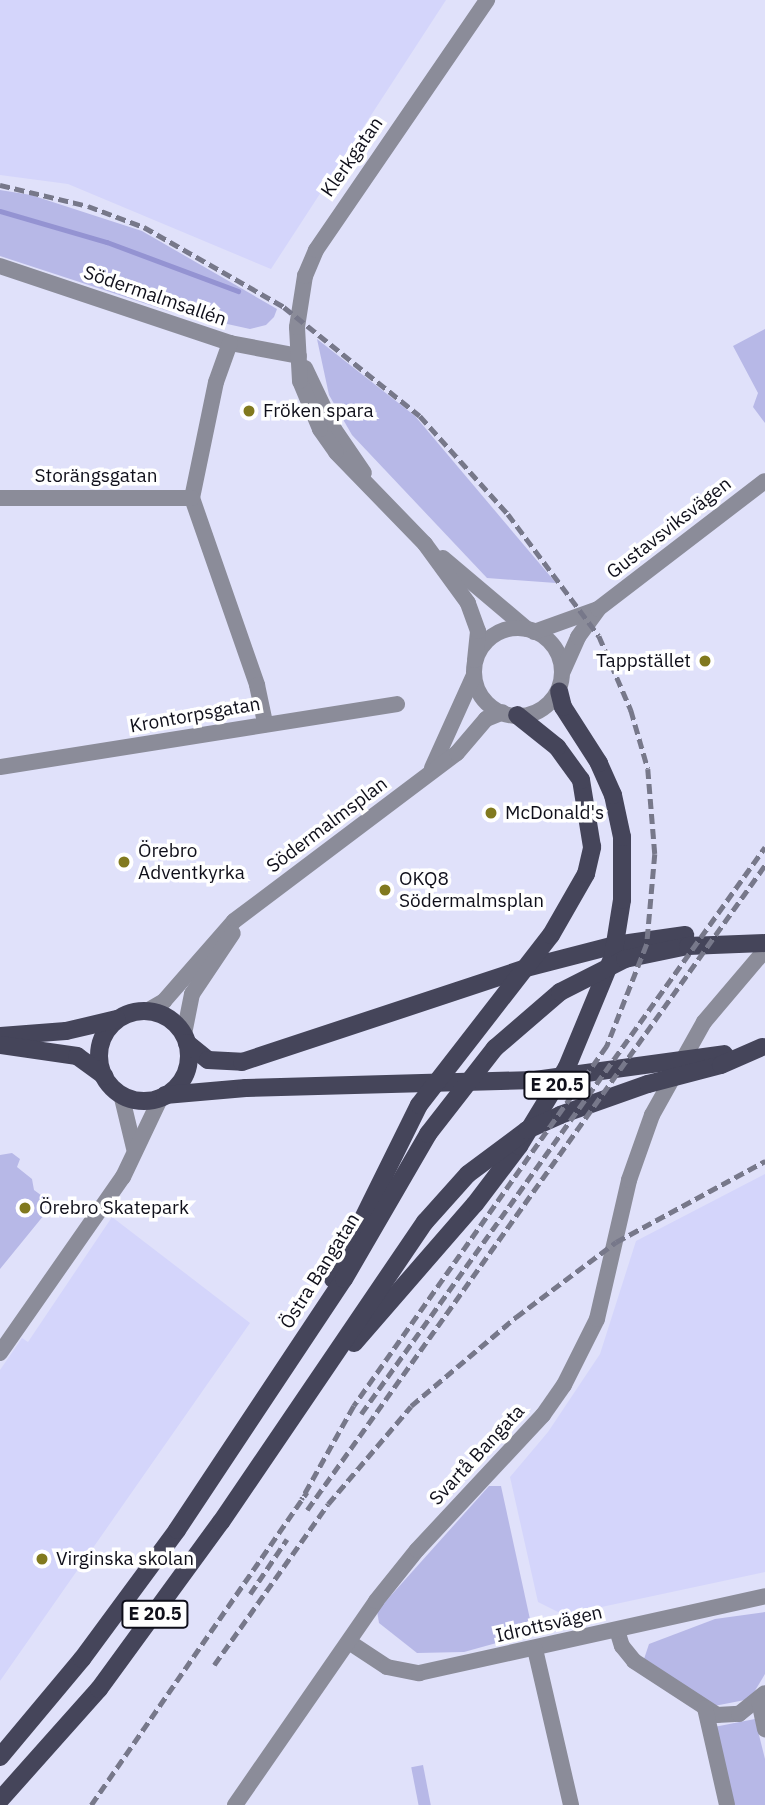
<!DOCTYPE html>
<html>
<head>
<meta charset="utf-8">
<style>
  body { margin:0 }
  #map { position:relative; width:765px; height:1805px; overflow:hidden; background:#e0e1fa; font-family:"IBM Plex Sans",sans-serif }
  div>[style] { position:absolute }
  .built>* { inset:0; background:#d4d5fb }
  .green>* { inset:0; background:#b7b8e7; transform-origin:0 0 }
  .stream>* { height:4.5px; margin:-2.25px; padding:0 2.25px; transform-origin:2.25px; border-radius:2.25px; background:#9493d2 }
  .minor>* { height:16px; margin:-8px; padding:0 8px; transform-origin:8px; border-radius:8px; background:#8b8c99 }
  .minor>.ring { margin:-8px; padding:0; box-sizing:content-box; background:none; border:16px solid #8b8c99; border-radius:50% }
  .major>* { height:18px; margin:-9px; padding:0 9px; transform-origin:9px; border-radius:9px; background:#45455a }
  .major>.ring { margin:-9px; padding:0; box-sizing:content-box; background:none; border:18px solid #45455a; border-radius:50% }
  .rail>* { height:4.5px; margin-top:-2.25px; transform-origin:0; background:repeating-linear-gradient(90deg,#77788a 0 10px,transparent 0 15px) }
  .dots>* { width:19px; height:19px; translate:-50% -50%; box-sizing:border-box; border:4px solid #fff; border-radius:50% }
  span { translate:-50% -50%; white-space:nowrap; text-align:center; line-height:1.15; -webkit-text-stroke:7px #fff; paint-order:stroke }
  .shield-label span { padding:2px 5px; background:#fff; border:2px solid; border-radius:5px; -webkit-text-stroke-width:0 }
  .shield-label { font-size:18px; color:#0f0f1a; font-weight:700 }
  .street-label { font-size:19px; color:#0f0f1a }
  .poi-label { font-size:19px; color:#0f0f1a }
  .left { translate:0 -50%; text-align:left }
  .right { translate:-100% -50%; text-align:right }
</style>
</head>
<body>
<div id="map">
  <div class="built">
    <i style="clip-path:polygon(0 0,446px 0,271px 269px,68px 184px,0 175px)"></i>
    <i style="clip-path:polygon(765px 1174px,765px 1572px,564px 1615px,538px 1602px,510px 1477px,548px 1432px,600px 1354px,636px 1241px)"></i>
    <i style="clip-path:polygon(112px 1217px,250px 1323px,0 1681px,0 1370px,22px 1338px,28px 1342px)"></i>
  </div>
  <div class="green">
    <i style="clip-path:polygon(0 190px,31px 195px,142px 231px,277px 309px,274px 317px,266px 325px,250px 329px,168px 311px,0 256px)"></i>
    <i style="clip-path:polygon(765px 329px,765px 423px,753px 407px,758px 393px,733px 346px)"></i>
    <i style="clip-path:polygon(317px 339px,415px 416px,556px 583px,487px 578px,352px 435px,329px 395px)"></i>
    <i style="clip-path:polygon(12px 1153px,20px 1159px,17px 1167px,32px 1179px,34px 1190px,53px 1204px,0 1269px,0 1155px)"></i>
    <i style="clip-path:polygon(489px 1486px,501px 1486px,533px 1633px,464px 1652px,417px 1653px,379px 1623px,377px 1611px)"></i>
    <i style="clip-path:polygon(765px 1612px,765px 1674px,750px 1699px,709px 1707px,644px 1659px,649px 1644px,715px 1619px)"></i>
    <i style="clip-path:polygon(755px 1719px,765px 1759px,765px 1805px,732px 1805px,714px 1727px)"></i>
    <i style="left:423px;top:1765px;width:41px;height:12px;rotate:79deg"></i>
  </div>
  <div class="stream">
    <i style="left:0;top:211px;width:111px;rotate:16.2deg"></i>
    <i style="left:107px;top:242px;width:140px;rotate:20.5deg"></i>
  </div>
  <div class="minor">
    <i style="left:0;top:266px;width:243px;rotate:18.5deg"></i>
    <i style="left:230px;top:343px;width:70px;rotate:10.7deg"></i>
    <i style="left:230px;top:343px;width:41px;rotate:109.7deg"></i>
    <i style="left:216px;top:382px;width:118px;rotate:101.7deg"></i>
    <i style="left:192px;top:498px;width:198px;rotate:70.8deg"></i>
    <i style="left:257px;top:685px;width:40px;rotate:78deg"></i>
    <i style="left:305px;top:368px;width:68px;rotate:64.6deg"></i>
    <i style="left:334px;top:429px;width:53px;rotate:55.7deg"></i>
    <i style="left:0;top:498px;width:192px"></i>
    <i style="left:443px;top:558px;width:110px;rotate:40.2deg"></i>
    <i class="ring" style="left:474px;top:628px;width:72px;height:72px"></i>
    <i style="left:534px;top:632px;width:68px;rotate:-19.8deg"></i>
    <i style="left:475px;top:660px;width:29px;rotate:-84deg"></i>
    <i style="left:478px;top:631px;width:30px;rotate:-110deg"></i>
    <i style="left:468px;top:603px;width:73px;rotate:-126.1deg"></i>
    <i style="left:425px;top:544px;width:128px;rotate:-134.1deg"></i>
    <i style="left:336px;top:452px;width:28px;rotate:-125deg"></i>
    <i style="left:320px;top:429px;width:52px;rotate:-112.6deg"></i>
    <i style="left:300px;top:381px;width:54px;rotate:-93.2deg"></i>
    <i style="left:297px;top:327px;width:52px;rotate:-81.1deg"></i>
    <i style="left:305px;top:276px;width:28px;rotate:-67deg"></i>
    <i style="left:316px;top:250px;width:303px;rotate:-55.6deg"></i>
    <i style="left:563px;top:671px;width:37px;rotate:-66deg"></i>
    <i style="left:578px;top:637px;width:34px;rotate:-54deg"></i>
    <i style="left:598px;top:609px;width:210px;rotate:-37.5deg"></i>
    <i style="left:0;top:767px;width:402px;rotate:-9deg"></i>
    <i style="left:432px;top:768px;width:102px;rotate:-65.7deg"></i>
    <i style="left:147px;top:1011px;width:20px;rotate:-30deg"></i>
    <i style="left:164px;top:1001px;width:106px;rotate:-48.8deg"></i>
    <i style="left:234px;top:921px;width:279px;rotate:-37deg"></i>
    <i style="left:457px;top:753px;width:45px;rotate:-49.5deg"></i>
    <i style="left:486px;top:719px;width:18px;rotate:-22deg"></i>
    <i style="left:184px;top:1034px;width:41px;rotate:-78.7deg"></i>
    <i style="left:192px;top:994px;width:73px;rotate:-56.1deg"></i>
    <i style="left:121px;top:1094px;width:56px;rotate:76.5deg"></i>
    <i style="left:0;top:1353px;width:215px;rotate:-55.1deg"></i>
    <i style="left:123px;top:1177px;width:89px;rotate:-64.6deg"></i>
    <i style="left:617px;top:1630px;width:17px;rotate:73deg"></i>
    <i style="left:622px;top:1646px;width:19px;rotate:51deg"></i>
    <i style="left:634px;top:1661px;width:99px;rotate:33deg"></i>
    <i style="left:717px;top:1715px;width:22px;rotate:-3deg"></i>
    <i style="left:739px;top:1714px;width:33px;rotate:-39deg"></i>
    <i style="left:349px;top:1642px;width:45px;rotate:33.3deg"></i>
    <i style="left:387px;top:1667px;width:33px;rotate:11deg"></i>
    <i style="left:419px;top:1673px;width:354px;rotate:-12.5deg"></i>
    <i style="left:535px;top:1649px;width:160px;rotate:77deg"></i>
    <i style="left:759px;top:1701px;width:29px;rotate:78deg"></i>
    <i style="left:705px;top:1708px;width:99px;rotate:77.2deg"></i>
    <i style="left:235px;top:1805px;width:248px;rotate:-55.3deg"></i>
    <i style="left:376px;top:1601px;width:65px;rotate:-51.2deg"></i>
    <i style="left:417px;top:1550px;width:185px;rotate:-47deg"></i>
    <i style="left:543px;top:1415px;width:37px;rotate:-55deg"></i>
    <i style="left:564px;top:1385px;width:74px;rotate:-63.4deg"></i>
    <i style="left:597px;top:1319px;width:143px;rotate:-77deg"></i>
    <i style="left:629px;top:1180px;width:69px;rotate:-70.5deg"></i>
    <i style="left:652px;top:1115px;width:107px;rotate:-60.8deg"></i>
    <i style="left:704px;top:1022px;width:94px;rotate:-49.7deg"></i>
  </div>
  <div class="major">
    <i class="ring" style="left:99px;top:1011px;width:72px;height:72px"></i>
    <i style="left:0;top:1036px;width:66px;rotate:-4.3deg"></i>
    <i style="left:66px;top:1031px;width:52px;rotate:-13.2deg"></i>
    <i style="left:187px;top:1043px;width:27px;rotate:39deg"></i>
    <i style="left:208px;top:1060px;width:34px;rotate:3deg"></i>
    <i style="left:242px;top:1062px;width:299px;rotate:-18.3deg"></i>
    <i style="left:526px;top:968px;width:92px;rotate:-14.5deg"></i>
    <i style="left:615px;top:945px;width:71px;rotate:-8.1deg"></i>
    <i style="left:0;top:1045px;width:78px;rotate:8.1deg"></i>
    <i style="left:77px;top:1056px;width:34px;rotate:36deg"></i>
    <i style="left:165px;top:1095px;width:81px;rotate:-4.9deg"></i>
    <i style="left:246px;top:1088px;width:289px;rotate:-1.6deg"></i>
    <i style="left:535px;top:1080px;width:191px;rotate:-7.8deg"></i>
    <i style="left:333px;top:1279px;width:194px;rotate:-63.7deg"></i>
    <i style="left:419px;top:1105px;width:215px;rotate:-52.2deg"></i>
    <i style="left:551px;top:935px;width:70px;rotate:-60.2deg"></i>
    <i style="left:586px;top:874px;width:28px;rotate:-77deg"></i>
    <i style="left:592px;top:847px;width:68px;rotate:-99.3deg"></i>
    <i style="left:581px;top:780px;width:41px;rotate:-126deg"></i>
    <i style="left:557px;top:747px;width:51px;rotate:-141.3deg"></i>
    <i style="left:354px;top:1343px;width:184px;rotate:-49deg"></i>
    <i style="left:475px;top:1204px;width:73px;rotate:-52.8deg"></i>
    <i style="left:519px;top:1146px;width:92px;rotate:-58.7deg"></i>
    <i style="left:567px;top:1067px;width:120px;rotate:-67.5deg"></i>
    <i style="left:613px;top:956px;width:57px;rotate:-80.9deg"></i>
    <i style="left:622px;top:900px;width:63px;rotate:-90deg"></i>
    <i style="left:622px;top:837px;width:43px;rotate:-102.1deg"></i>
    <i style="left:613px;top:795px;width:35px;rotate:-114deg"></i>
    <i style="left:599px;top:763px;width:67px;rotate:-122.7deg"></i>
    <i style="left:563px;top:707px;width:16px;rotate:-104deg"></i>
    <i style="left:0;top:1757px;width:128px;rotate:-50.1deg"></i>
    <i style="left:82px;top:1659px;width:160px;rotate:-53.6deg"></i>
    <i style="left:177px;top:1530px;width:301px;rotate:-56.4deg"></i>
    <i style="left:344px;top:1279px;width:168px;rotate:-59.9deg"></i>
    <i style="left:428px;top:1134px;width:109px;rotate:-52.1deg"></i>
    <i style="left:495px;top:1048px;width:86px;rotate:-40.7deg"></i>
    <i style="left:560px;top:992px;width:73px;rotate:-26.9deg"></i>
    <i style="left:625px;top:959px;width:64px;rotate:-11.7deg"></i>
    <i style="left:688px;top:946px;width:77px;rotate:-2.2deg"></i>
    <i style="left:0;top:1800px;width:149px;rotate:-48.3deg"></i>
    <i style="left:99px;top:1689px;width:207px;rotate:-53.9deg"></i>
    <i style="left:221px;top:1522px;width:363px;rotate:-55.8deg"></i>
    <i style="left:425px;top:1222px;width:64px;rotate:-48.1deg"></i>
    <i style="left:468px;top:1174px;width:74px;rotate:-36.7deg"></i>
    <i style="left:527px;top:1130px;width:36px;rotate:-24deg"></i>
    <i style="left:560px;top:1115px;width:93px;rotate:-19.4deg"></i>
    <i style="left:648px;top:1084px;width:75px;rotate:-14.6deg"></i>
    <i style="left:721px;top:1065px;width:45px;rotate:-23.7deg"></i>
  </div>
  <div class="rail">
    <i style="left:0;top:185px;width:90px;rotate:13.4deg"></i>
    <i style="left:88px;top:206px;width:60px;rotate:20.6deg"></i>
    <i style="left:144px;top:227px;width:161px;rotate:29.7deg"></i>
    <i style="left:284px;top:307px;width:174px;rotate:38.7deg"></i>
    <i style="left:420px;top:416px;width:132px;rotate:48.1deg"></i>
    <i style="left:508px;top:514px;width:152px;rotate:53.3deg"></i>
    <i style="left:599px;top:636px;width:81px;rotate:66.6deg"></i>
    <i style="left:631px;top:710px;width:61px;rotate:73.9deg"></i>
    <i style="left:648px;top:769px;width:85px;rotate:85.3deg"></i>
    <i style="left:655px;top:854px;width:90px;rotate:95.1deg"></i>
    <i style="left:647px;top:944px;width:110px;rotate:111.4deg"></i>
    <i style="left:607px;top:1046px;width:440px;rotate:125.1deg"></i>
    <i style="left:354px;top:1406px;width:107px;rotate:119.2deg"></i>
    <i style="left:361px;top:1414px;width:696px;rotate:-54.53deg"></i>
    <i style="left:307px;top:1510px;width:791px;rotate:-54.62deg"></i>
    <i style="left:250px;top:1594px;width:66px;rotate:-56.1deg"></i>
    <i style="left:214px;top:1665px;width:197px;rotate:-54.7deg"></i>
    <i style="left:328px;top:1504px;width:128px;rotate:-49.7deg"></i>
    <i style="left:411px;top:1406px;width:138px;rotate:-40.3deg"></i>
    <i style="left:516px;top:1317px;width:125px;rotate:-36.9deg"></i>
    <i style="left:616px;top:1242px;width:170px;rotate:-28.5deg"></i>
    <i style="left:91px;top:1805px;width:380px;rotate:-55.4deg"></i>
  </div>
  <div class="dots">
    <i style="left:249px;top:411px;background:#81791e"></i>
    <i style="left:705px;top:661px;background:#81791e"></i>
    <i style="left:491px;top:813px;background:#81791e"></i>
    <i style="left:124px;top:862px;background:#81791e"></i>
    <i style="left:385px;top:890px;background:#81791e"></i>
    <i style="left:25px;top:1208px;background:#81791e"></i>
    <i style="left:42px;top:1559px;background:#81791e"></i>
  </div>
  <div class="shield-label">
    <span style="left:557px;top:1085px">E 20.5</span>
    <span style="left:155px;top:1614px">E 20.5</span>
  </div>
  <div class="street-label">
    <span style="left:352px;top:157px;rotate:-55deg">Klerkgatan</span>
    <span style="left:155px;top:296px;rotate:19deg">Södermalmsallén</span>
    <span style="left:96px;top:476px">Storängsgatan</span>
    <span style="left:669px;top:528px;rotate:-38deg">Gustavsviksvägen</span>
    <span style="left:195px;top:715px;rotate:-10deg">Krontorpsgatan</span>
    <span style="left:327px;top:825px;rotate:-37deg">Södermalmsplan</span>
    <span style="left:320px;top:1271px;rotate:-58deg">Östra Bangatan</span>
    <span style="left:477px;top:1455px;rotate:-47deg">Svartå Bangata</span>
    <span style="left:549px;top:1624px;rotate:-13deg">Idrottsvägen</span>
  </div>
  <div class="poi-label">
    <span class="left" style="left:263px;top:411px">Fröken spara</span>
    <span class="right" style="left:691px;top:661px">Tappstället</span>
    <span class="left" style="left:505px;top:813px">McDonald's</span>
    <span class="left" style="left:138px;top:862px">Örebro<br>Adventkyrka</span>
    <span class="left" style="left:399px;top:890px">OKQ8<br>Södermalmsplan</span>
    <span class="left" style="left:39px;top:1208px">Örebro Skatepark</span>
    <span class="left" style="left:56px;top:1559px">Virginska skolan</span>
  </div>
</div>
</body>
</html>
